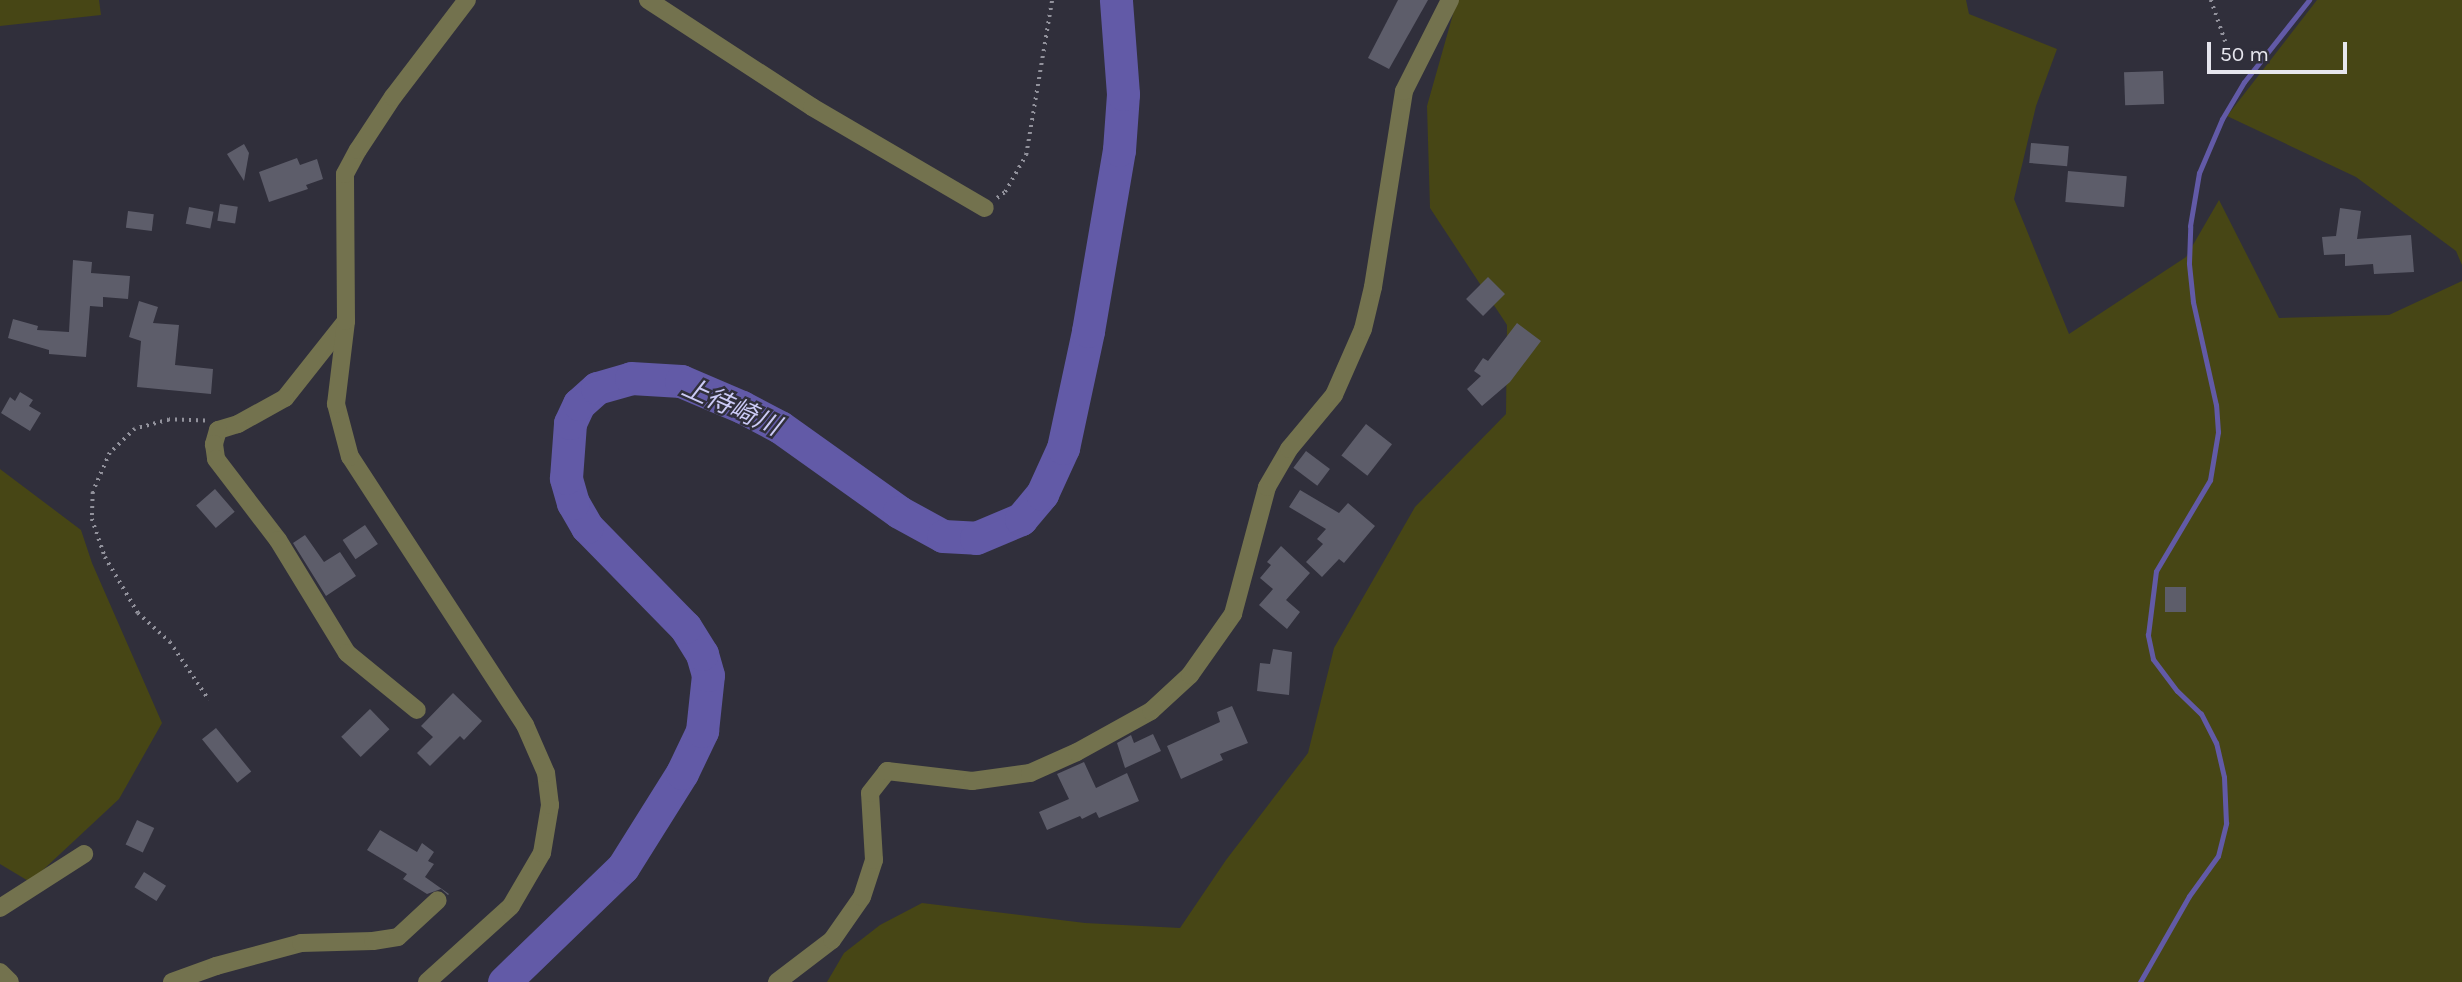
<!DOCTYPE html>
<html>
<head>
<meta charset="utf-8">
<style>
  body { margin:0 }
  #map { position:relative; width:2462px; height:982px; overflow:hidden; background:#302f3b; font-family:Karla,"Noto Sans JP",sans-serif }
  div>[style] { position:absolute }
  .green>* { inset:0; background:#474615 }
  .stream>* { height:5px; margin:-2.5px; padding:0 2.5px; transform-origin:2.5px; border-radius:2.5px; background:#625aa7 }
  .river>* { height:33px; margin:-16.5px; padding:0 16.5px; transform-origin:16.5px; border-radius:16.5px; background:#625aa7 }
  .building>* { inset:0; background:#5d5d6a; transform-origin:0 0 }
  .path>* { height:3.5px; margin-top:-1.75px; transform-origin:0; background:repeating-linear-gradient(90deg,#92929c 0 2px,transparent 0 7px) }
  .minor>* { height:18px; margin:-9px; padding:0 9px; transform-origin:9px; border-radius:9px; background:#73724e }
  span { translate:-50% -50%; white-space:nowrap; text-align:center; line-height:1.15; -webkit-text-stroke:5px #302f3b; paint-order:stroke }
  .water-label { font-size:26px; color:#cbcaf5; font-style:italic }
  .scale { position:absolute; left:2207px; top:42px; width:140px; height:32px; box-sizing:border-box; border:4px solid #e6e6ee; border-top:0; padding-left:9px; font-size:21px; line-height:24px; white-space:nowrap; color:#e6e6ee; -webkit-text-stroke:5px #302f3b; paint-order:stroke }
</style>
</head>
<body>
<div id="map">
  <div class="green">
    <i style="clip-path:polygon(0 0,99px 0,101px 15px,0 26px)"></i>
    <i style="clip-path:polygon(1457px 0,1966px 0,1969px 14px,2057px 49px,2036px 106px,2014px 199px,2069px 334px,2186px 257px,2219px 200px,2279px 318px,2389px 315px,2462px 281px,2462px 982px,827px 982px,844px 953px,880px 925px,922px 903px,1085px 923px,1180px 928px,1226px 860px,1308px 753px,1334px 648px,1415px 507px,1506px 414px,1507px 325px,1430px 208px,1427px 106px)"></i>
    <i style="clip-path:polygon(2317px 0,2462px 0,2462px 265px,2456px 251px,2356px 177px,2227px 116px)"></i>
    <i style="clip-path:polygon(0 469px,81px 530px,92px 563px,162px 723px,119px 799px,30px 882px,0 864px)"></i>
  </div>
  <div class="stream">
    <i style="left:2140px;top:982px;width:99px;rotate:-60.3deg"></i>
    <i style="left:2189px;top:896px;width:49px;rotate:-54.1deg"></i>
    <i style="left:2218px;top:856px;width:34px;rotate:-76deg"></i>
    <i style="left:2226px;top:823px;width:46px;rotate:-92.5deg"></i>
    <i style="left:2224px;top:777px;width:35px;rotate:-103deg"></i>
    <i style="left:2216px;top:743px;width:33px;rotate:-117deg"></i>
    <i style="left:2201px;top:714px;width:33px;rotate:-136deg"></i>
    <i style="left:2177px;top:691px;width:40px;rotate:-127deg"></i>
    <i style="left:2153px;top:659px;width:25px;rotate:-102deg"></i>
    <i style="left:2148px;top:635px;width:64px;rotate:-82.9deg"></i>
    <i style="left:2156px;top:571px;width:106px;rotate:-59.3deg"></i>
    <i style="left:2210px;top:480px;width:49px;rotate:-80.5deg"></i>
    <i style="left:2218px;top:432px;width:27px;rotate:-94deg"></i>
    <i style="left:2216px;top:405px;width:106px;rotate:-102.6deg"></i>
    <i style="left:2193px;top:302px;width:39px;rotate:-96deg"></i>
    <i style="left:2189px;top:263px;width:37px;rotate:-88deg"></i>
    <i style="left:2190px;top:226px;width:54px;rotate:-80.4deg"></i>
    <i style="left:2199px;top:173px;width:59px;rotate:-66.9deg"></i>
    <i style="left:2222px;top:119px;width:43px;rotate:-59.3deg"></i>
    <i style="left:2244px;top:82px;width:105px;rotate:-51.6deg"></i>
  </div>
  <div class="river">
    <i style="left:504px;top:982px;width:165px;rotate:-44deg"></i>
    <i style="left:623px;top:867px;width:111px;rotate:-57.9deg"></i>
    <i style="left:682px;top:773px;width:47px;rotate:-64.5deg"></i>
    <i style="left:702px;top:731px;width:56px;rotate:-83.9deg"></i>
    <i style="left:708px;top:675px;width:22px;rotate:-106deg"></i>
    <i style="left:702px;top:654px;width:32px;rotate:-122deg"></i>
    <i style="left:685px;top:627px;width:140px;rotate:-134.4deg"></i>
    <i style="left:587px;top:527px;width:28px;rotate:-120deg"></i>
    <i style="left:573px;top:503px;width:26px;rotate:-106deg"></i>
    <i style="left:566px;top:478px;width:55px;rotate:-85.8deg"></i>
    <i style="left:570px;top:423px;width:21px;rotate:-65deg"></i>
    <i style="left:579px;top:404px;width:24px;rotate:-42deg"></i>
    <i style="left:597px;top:388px;width:35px;rotate:-16deg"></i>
    <i style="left:631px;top:378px;width:50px;rotate:3.4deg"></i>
    <i style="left:681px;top:381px;width:66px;rotate:23.1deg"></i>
    <i style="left:742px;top:407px;width:43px;rotate:27.8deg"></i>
    <i style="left:780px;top:427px;width:146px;rotate:35.5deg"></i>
    <i style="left:899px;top:512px;width:50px;rotate:28.6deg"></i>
    <i style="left:943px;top:536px;width:33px;rotate:3deg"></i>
    <i style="left:976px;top:538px;width:49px;rotate:-22.9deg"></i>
    <i style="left:1021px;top:519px;width:33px;rotate:-50deg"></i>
    <i style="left:1042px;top:494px;width:51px;rotate:-65.5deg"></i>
    <i style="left:1063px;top:448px;width:120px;rotate:-77.9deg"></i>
    <i style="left:1088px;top:331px;width:184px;rotate:-80.3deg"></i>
    <i style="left:1119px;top:150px;width:56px;rotate:-85.9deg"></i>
    <i style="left:1123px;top:94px;width:94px;rotate:-94.3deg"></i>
  </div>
  <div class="building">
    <i style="clip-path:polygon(1398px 0,1428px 0,1389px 69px,1368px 58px)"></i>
    <i style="left:2163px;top:71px;width:33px;height:39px;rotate:88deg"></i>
    <i style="left:2031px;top:143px;width:38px;height:20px;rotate:5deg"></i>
    <i style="clip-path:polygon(244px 144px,249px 153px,244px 181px,227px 154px)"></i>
    <i style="clip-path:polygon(297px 158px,300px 165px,317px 159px,323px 179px,306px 185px,308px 189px,269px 202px,259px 172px)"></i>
    <i style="left:2068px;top:171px;width:59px;height:31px;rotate:5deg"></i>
    <i style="left:220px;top:204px;width:18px;height:17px;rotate:9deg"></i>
    <i style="left:189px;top:207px;width:25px;height:17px;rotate:11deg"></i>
    <i style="clip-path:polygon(2340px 208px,2361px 211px,2357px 239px,2411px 235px,2414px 272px,2374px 274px,2373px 264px,2345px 266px,2345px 254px,2324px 255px,2322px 237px,2336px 236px)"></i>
    <i style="left:128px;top:211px;width:26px;height:17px;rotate:7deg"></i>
    <i style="clip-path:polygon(73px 260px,92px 262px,91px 273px,130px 276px,128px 299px,103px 297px,103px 307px,90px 306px,86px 357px,49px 354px,49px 350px,8px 338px,13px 319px,38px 326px,37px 330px,69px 332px)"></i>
    <i style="left:1488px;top:277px;width:24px;height:31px;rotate:45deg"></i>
    <i style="clip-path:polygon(139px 301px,158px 307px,153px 323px,179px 325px,175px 365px,213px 369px,211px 394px,137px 387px,141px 341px,129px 337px)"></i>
    <i style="clip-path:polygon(1517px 323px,1541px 341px,1510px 382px,1482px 406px,1467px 389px,1481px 376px,1474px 371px,1483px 358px,1488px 361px)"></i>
    <i style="clip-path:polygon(20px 392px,33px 400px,29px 406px,41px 413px,30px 431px,1px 413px,10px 397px,15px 401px)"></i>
    <i style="left:1366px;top:424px;width:33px;height:40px;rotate:38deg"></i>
    <i style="left:1306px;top:451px;width:30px;height:21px;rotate:37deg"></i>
    <i style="left:215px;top:489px;width:30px;height:25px;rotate:49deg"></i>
    <i style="clip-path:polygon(1300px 490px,1339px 513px,1348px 503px,1375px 526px,1344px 563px,1339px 559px,1322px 577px,1306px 562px,1323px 544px,1317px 539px,1326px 529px,1289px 507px)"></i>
    <i style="left:365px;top:525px;width:23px;height:27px;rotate:56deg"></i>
    <i style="clip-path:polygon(305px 535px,324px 562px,340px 552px,356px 576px,326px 596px,293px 543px)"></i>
    <i style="clip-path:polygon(1281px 546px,1310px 573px,1286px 600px,1300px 612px,1287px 629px,1259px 605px,1273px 589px,1260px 578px,1271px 565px,1267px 562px)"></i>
    <i style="left:2165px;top:587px;width:21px;height:25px"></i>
    <i style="clip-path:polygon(1273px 649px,1292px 652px,1289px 695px,1257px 691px,1260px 663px,1270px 664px)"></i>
    <i style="clip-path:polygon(453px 693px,482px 721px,464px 740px,460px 736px,430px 766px,417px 753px,433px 737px,421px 726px)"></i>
    <i style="clip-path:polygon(1232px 706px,1248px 743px,1220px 754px,1223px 760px,1181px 779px,1167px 746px,1220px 722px,1217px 712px)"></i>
    <i style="left:370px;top:709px;width:28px;height:40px;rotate:46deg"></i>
    <i style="left:216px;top:728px;width:56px;height:18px;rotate:51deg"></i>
    <i style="clip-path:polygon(1153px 734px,1161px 751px,1125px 768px,1117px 743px,1131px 735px,1134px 743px)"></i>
    <i style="clip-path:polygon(1084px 762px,1096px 788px,1127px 773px,1139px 801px,1099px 818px,1096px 812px,1082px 819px,1080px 816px,1047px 830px,1039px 812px,1069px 799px,1057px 774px)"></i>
    <i style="left:137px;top:820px;width:19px;height:27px;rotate:25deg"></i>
    <i style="clip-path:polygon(380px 830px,417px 852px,422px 843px,434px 852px,428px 861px,434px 864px,425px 877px,449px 894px,448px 895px,441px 889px,427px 894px,403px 879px,407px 874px,367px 850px)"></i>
    <i style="left:144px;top:872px;width:26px;height:18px;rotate:32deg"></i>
  </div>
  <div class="path">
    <i style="left:2211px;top:0;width:58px;rotate:70.9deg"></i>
    <i style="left:997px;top:198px;width:10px;rotate:-37deg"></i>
    <i style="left:1005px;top:192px;width:43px;rotate:-60.4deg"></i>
    <i style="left:1026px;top:155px;width:157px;rotate:-80.5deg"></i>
    <i style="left:205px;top:421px;width:36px;rotate:-178deg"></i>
    <i style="left:169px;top:420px;width:35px;rotate:165deg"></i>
    <i style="left:135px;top:429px;width:35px;rotate:136deg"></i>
    <i style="left:110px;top:453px;width:43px;rotate:113.6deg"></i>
    <i style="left:93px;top:492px;width:27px;rotate:92deg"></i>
    <i style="left:92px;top:519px;width:40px;rotate:71.1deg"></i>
    <i style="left:105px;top:557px;width:65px;rotate:59.5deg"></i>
    <i style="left:138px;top:613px;width:43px;rotate:42.2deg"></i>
    <i style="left:170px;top:642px;width:70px;rotate:56.1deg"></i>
  </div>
  <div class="minor">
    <i style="left:648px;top:0;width:196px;rotate:33.1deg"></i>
    <i style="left:812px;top:107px;width:200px;rotate:30.3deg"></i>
    <i style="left:346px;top:321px;width:98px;rotate:128.4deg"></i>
    <i style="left:285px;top:398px;width:54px;rotate:151deg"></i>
    <i style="left:238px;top:424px;width:21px;rotate:163deg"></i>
    <i style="left:218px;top:430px;width:15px;rotate:106deg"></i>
    <i style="left:214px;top:444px;width:15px;rotate:82deg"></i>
    <i style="left:216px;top:459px;width:102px;rotate:52.6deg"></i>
    <i style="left:278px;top:540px;width:132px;rotate:58.6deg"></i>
    <i style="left:347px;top:653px;width:90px;rotate:39.2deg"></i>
    <i style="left:0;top:908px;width:100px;rotate:-32.7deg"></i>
    <i style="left:0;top:972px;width:14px;rotate:45deg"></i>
    <i style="left:172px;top:982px;width:47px;rotate:-20deg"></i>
    <i style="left:216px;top:966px;width:88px;rotate:-15.1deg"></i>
    <i style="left:301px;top:943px;width:72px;rotate:-1.6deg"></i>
    <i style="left:373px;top:941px;width:25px;rotate:-9deg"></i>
    <i style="left:398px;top:937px;width:54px;rotate:-42.8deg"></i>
    <i style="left:427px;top:982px;width:113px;rotate:-42.1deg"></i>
    <i style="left:511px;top:906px;width:61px;rotate:-59.7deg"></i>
    <i style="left:542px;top:853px;width:49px;rotate:-80.5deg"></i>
    <i style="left:550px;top:805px;width:32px;rotate:-97deg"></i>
    <i style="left:546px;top:773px;width:52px;rotate:-113.6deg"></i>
    <i style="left:525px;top:725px;width:320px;rotate:-123.1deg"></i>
    <i style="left:350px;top:457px;width:55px;rotate:-104.8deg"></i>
    <i style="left:336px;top:404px;width:84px;rotate:-83.1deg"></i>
    <i style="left:346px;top:321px;width:147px;rotate:-90.4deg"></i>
    <i style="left:345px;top:174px;width:27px;rotate:-62deg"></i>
    <i style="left:358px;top:150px;width:64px;rotate:-56.6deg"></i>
    <i style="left:393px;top:97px;width:122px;rotate:-52.7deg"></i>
    <i style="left:777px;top:982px;width:69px;rotate:-37.4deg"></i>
    <i style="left:832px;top:940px;width:52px;rotate:-55.1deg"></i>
    <i style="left:862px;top:897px;width:39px;rotate:-72deg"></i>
    <i style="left:874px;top:860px;width:67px;rotate:-93.4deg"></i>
    <i style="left:870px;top:793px;width:28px;rotate:-52deg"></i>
    <i style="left:887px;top:771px;width:86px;rotate:6.7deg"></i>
    <i style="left:972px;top:781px;width:59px;rotate:-7.9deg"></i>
    <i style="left:1030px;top:773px;width:51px;rotate:-24.1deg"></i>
    <i style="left:1077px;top:752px;width:85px;rotate:-29deg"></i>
    <i style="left:1151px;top:711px;width:53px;rotate:-42.7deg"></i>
    <i style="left:1190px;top:675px;width:75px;rotate:-54.8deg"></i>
    <i style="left:1233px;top:614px;width:131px;rotate:-75deg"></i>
    <i style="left:1267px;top:487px;width:44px;rotate:-59.9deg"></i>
    <i style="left:1289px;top:449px;width:70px;rotate:-50.2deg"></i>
    <i style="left:1334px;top:395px;width:72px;rotate:-66.3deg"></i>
    <i style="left:1363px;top:329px;width:43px;rotate:-76.6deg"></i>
    <i style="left:1373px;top:287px;width:198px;rotate:-81deg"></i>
    <i style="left:1404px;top:91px;width:102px;rotate:-63.2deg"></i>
  </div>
  <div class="water-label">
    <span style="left:731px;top:407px;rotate:24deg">上待崎川</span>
  </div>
  <div class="scale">50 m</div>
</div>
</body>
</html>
